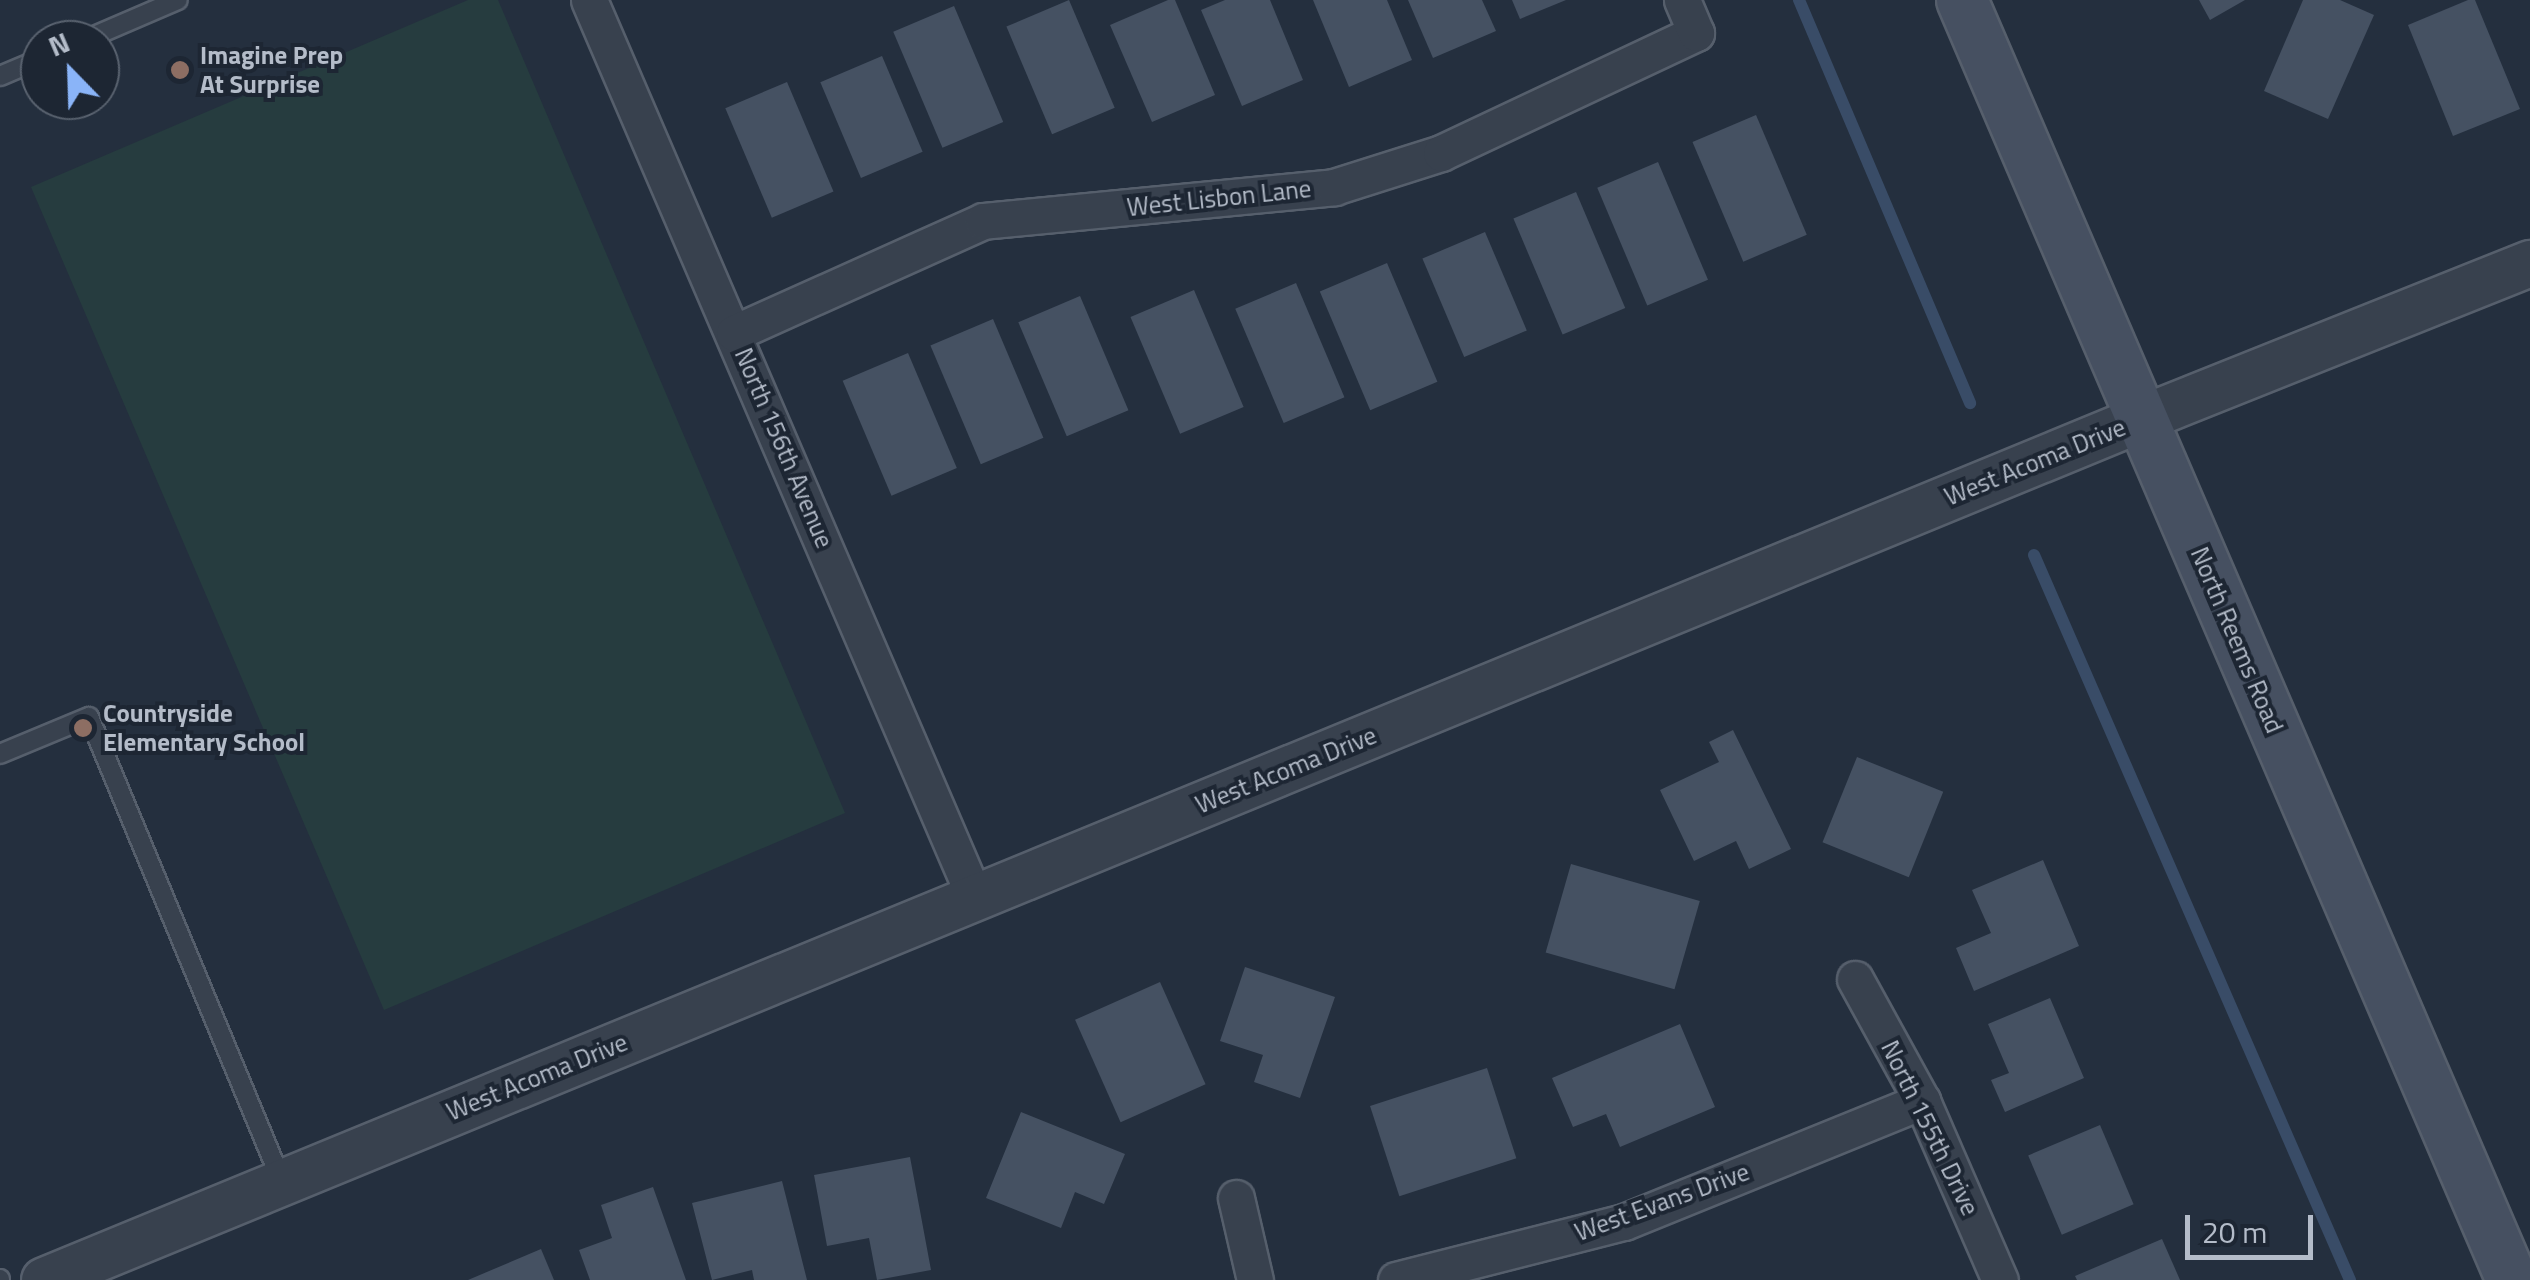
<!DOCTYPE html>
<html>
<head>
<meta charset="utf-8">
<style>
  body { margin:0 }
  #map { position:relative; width:2530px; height:1280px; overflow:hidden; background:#242f3e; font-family:"Titillium Web",sans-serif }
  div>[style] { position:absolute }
  .green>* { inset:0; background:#263c3f }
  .stream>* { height:12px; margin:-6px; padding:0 6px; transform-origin:6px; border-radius:6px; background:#394c67 }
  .building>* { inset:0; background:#455162; transform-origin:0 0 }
  .roads { filter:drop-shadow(2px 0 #565f6c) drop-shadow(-2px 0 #565f6c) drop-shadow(0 2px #565f6c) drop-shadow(0 -2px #565f6c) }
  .service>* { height:18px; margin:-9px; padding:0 9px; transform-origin:9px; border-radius:9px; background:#38414e }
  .minor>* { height:35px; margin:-17.5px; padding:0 17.5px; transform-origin:17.5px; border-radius:17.5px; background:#38414e }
  .tertiary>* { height:45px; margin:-22.5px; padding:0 22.5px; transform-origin:22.5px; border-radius:22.5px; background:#38414e }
  .secondary>* { height:50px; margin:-25px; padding:0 25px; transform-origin:25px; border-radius:25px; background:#465061 }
  .dots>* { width:28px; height:28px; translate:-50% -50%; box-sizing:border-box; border:5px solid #1d2633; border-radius:50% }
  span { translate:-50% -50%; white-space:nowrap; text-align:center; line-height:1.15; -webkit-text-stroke:8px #1d2633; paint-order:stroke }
  .poi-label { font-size:25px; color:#b4bcc9; font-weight:700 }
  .left { translate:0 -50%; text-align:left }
  .street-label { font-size:25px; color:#b4bcc9 }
  .north { position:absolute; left:20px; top:20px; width:100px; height:100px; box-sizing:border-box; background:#1d2633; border:2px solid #59626f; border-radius:50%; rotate:337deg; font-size:28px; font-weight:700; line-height:40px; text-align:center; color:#b4bcc9 }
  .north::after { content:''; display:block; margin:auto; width:35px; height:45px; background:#8ab4f8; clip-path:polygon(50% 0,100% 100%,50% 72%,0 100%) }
  .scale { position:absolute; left:2185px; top:1215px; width:128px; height:45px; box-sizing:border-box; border:5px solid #b4bcc9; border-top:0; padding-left:12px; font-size:30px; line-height:35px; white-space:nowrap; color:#b4bcc9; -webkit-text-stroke:8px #1d2633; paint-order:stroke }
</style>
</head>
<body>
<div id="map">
  <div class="green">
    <i style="clip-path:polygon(468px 0,498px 0,845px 813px,384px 1010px,31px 187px)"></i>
  </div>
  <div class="stream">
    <i style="left:1799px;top:0;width:438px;rotate:67deg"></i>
    <i style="left:2034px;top:555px;width:791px;rotate:66.45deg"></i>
  </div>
  <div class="building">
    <i style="left:1069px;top:0;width:117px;height:68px;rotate:67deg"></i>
    <i style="clip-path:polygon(1168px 0,1175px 0,1215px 95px,1152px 122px,1110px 25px)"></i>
    <i style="clip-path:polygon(1225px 0,1270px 0,1303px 80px,1242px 106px,1201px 10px)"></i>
    <i style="clip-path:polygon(1313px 0,1387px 0,1412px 60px,1349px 87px)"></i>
    <i style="clip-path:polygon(1408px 0,1482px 0,1496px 31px,1433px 58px)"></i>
    <i style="clip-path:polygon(1512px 0,1566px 0,1520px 19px)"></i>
    <i style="clip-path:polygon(2199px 0,2245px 0,2210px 20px)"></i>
    <i style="clip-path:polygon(2303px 0,2340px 0,2374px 15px,2328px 119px,2264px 91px)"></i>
    <i style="clip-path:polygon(2468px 0,2475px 0,2520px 109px,2453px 136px,2408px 25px)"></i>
    <i style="left:954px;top:6px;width:126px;height:66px;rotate:67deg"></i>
    <i style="left:882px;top:56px;width:104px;height:67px;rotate:67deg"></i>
    <i style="left:787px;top:82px;width:119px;height:67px;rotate:67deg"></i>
    <i style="left:1756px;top:115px;width:130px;height:69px;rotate:67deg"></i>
    <i style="left:1658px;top:162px;width:128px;height:66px;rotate:67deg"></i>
    <i style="left:1576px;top:192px;width:126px;height:68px;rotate:67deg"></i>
    <i style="left:1485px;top:232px;width:107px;height:68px;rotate:67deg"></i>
    <i style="left:1387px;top:263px;width:129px;height:73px;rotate:67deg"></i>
    <i style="left:1296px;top:283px;width:124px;height:66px;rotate:67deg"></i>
    <i style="left:1194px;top:290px;width:127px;height:69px;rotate:67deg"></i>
    <i style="left:1080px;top:296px;width:124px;height:67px;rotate:67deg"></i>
    <i style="left:993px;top:319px;width:129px;height:68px;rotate:67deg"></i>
    <i style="left:908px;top:353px;width:125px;height:71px;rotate:67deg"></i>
    <i style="clip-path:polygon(1733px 730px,1791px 849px,1749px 869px,1736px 841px,1694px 861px,1660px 790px,1719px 762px,1709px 742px)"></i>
    <i style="left:1857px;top:757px;width:93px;height:92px;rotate:22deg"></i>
    <i style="clip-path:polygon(2043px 860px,2079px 946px,1974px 991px,1956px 948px,1991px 933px,1972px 890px)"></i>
    <i style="left:1571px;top:864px;width:134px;height:92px;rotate:16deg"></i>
    <i style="clip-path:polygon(1245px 967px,1335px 997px,1300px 1098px,1254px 1082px,1263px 1055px,1220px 1041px)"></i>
    <i style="left:1160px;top:982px;width:112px;height:93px;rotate:66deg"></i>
    <i style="clip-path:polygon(2050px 998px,2084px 1078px,2005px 1112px,1991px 1080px,2009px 1073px,1988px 1024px)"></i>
    <i style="clip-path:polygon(1680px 1024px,1715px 1107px,1620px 1147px,1606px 1114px,1573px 1127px,1552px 1078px)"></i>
    <i style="left:1487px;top:1068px;width:95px;height:123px;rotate:72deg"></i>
    <i style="clip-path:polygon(1021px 1112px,1125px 1154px,1104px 1204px,1075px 1192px,1061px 1228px,986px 1198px)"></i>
    <i style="left:2100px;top:1125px;width:86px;height:78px;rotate:67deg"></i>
    <i style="clip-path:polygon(910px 1157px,931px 1270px,877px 1280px,869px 1238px,827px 1246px,814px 1175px)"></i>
    <i style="clip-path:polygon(782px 1181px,807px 1280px,754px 1280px,752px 1270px,712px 1280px,692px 1203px)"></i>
    <i style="clip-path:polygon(653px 1187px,686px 1280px,590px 1280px,579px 1250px,612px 1238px,601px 1205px)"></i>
    <i style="clip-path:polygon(2162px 1239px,2180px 1280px,2077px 1280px,2075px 1276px)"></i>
    <i style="clip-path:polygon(541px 1249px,554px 1280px,468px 1280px)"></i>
  </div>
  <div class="roads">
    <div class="service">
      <i style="left:85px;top:40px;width:101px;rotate:-23.3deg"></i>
      <i style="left:0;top:76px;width:43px;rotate:-23deg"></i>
      <i style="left:0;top:754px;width:96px;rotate:-22.6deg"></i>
      <i style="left:89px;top:717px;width:503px;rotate:67.46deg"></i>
      <i style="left:0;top:1279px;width:1px;rotate:90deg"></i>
    </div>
    <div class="minor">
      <i style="left:589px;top:0;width:977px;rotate:66.74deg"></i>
      <i style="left:734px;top:333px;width:273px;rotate:-24.2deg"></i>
      <i style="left:983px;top:221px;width:353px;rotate:-5.5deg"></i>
      <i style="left:1334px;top:187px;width:112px;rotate:-17.6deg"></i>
      <i style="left:1441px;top:153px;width:282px;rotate:-25.2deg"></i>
      <i style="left:1696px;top:33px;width:36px;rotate:-113deg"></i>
      <i style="left:1855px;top:979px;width:139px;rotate:61.2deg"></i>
      <i style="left:1922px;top:1101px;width:195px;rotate:66.5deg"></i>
      <i style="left:1236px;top:1198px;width:84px;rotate:77deg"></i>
      <i style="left:1396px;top:1280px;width:235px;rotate:-14.3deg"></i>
      <i style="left:1624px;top:1222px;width:322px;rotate:-22.1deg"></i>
    </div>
    <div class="tertiary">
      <i style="left:44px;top:1280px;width:2268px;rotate:-22.34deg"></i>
      <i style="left:2142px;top:418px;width:418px;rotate:-21.8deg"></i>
    </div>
    <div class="secondary">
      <i style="left:1962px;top:0;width:1393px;rotate:66.75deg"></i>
    </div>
  </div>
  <div class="dots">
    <i style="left:180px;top:70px;background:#8d6e63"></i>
    <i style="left:83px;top:728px;background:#8d6e63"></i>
  </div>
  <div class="poi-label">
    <span class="left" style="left:200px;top:70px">Imagine Prep<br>At Surprise</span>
    <span class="left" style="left:103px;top:728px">Countryside<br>Elementary School</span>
  </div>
  <div class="street-label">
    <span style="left:1219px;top:198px;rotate:-6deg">West Lisbon Lane</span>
    <span style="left:784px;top:448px;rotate:67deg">North 156th Avenue</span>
    <span style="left:2035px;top:462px;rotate:-22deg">West Acoma Drive</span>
    <span style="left:2237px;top:640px;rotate:67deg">North Reems Road</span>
    <span style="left:1286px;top:770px;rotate:-22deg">West Acoma Drive</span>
    <span style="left:537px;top:1077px;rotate:-22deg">West Acoma Drive</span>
    <span style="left:1930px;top:1128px;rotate:64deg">North 155th Drive</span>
    <span style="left:1662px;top:1202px;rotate:-20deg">West Evans Drive</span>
  </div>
  <div class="north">N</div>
  <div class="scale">20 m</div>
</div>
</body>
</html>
